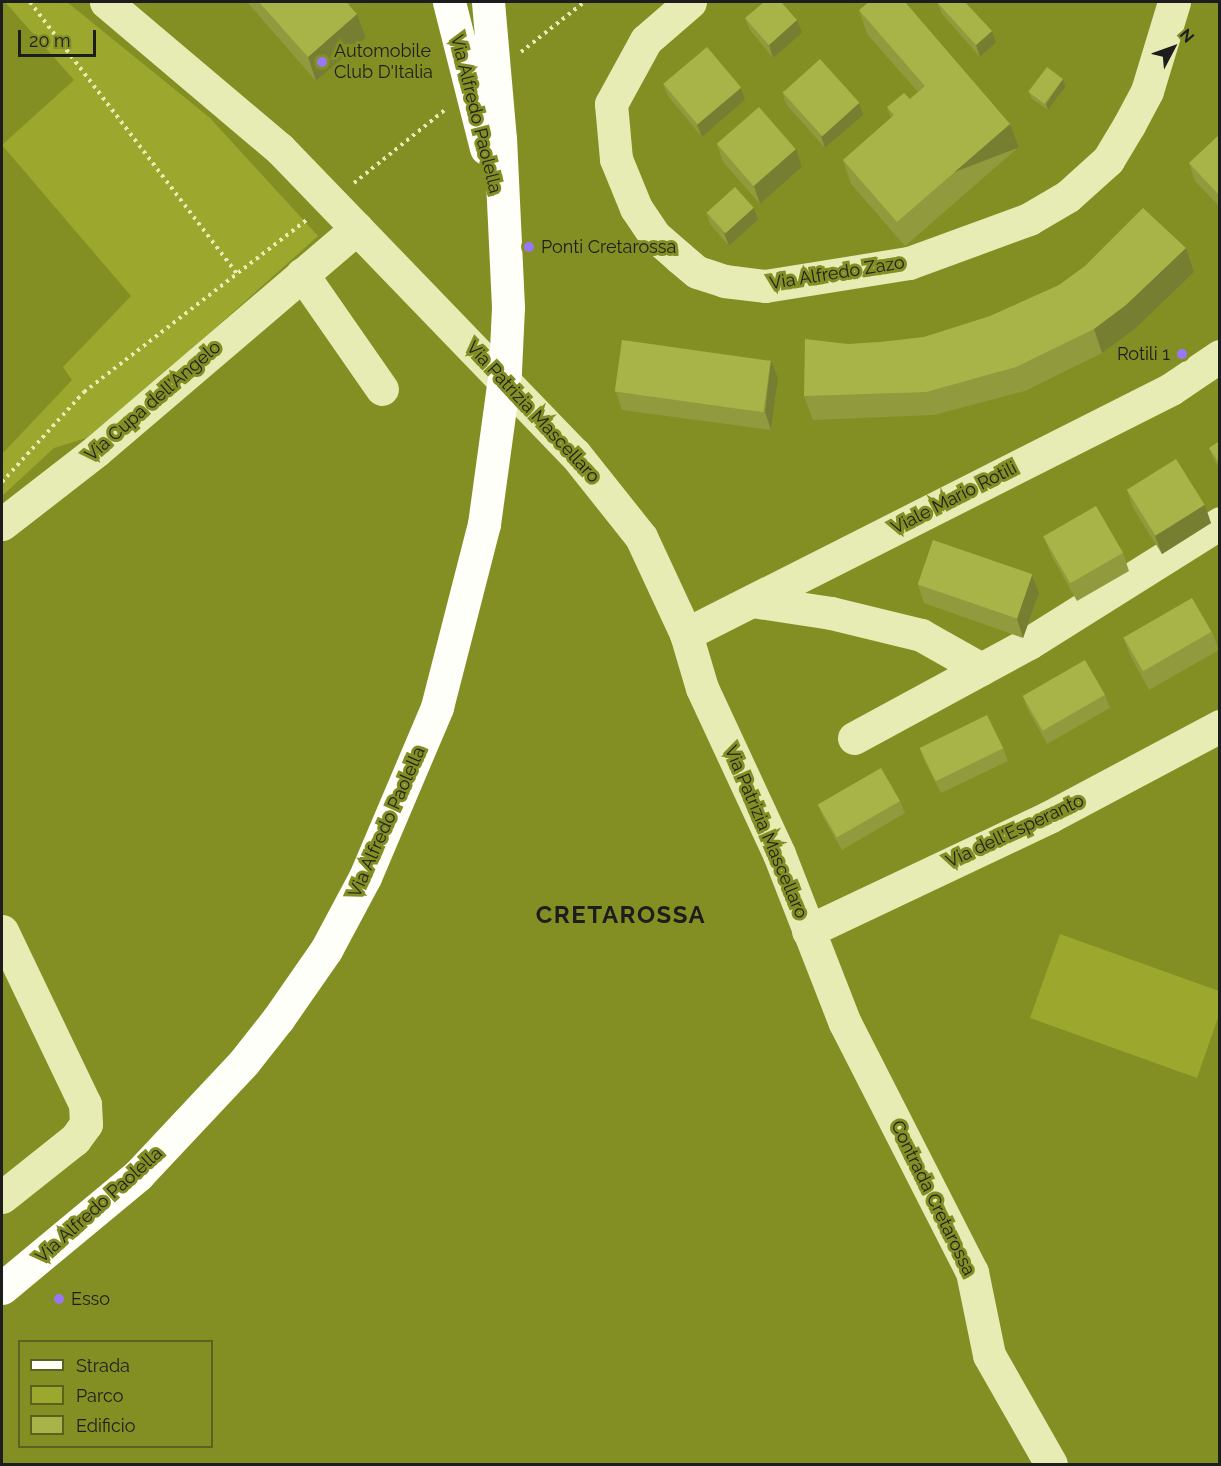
<!DOCTYPE html>
<html>
<head>
<meta charset="utf-8">
<style>
  body { margin:0 }
  #map { position:relative; width:1221px; height:1466px; overflow:hidden; background:#838f23; font-family:Raleway,sans-serif }
  div>[style] { position:absolute }
  .green>* { inset:0; background:#9ba72d }
  .path>* { height:4px; margin-top:-2px; transform-origin:0; background:repeating-linear-gradient(90deg,#e6ecb4 0 3px,transparent 0 7.5px) }
  .minor>* { height:33px; margin:-16.5px; padding:0 16.5px; transform-origin:16.5px; border-radius:16.5px; background:#e6ecb4 }
  .major>* { height:33px; margin:-16.5px; padding:0 16.5px; transform-origin:16.5px; border-radius:16.5px; background:#fefff9 }
  .wall>* { inset:0; background:#919b3e }
  .shaded-wall>* { inset:0; background:#767e32; transform-origin:0 0 }
  .building>* { inset:0; background:#a9b448; transform-origin:0 0 }
  .dots>* { width:16px; height:16px; translate:-50% -50%; box-sizing:border-box; border:3px solid #838f23; border-radius:50% }
  span { translate:-50% -50%; white-space:nowrap; text-align:center; line-height:1.15; -webkit-text-stroke:6px #838f23; paint-order:stroke }
  .poi-label { font-size:18px; color:#1d1d1d }
  .left { translate:0 -50%; text-align:left }
  .right { translate:-100% -50%; text-align:right }
  .street-label { font-size:18px; color:#1d1d1d }
  .district-label { font-size:24px; color:#1d1d1d; font-weight:700; letter-spacing:1.5px }
  .frame { position:absolute; inset:0; border:3px solid #1d1d1d; pointer-events:none }
  .legend { position:absolute; left:18px; top:1340px; width:195px; height:108px; box-sizing:border-box; background:#838f23; border:2px solid #5a6121; margin:0; padding:8px 10px; list-style:none; font-size:18px; color:#1d1d1d }
  .legend li { display:flex; align-items:center; gap:12px; height:30px }
  .legend b { width:30px; border:2px solid #5a6121 }
  .north { position:absolute; left:1143px; top:18px; width:60px; height:60px; -webkit-text-stroke:4px #838f23; paint-order:stroke; rotate:49deg; font-size:16px; font-weight:700; line-height:24px; text-align:center; color:#1d1d1d }
  .north::after { content:''; display:block; margin:auto; width:21px; height:27px; background:#1d1d1d; clip-path:polygon(50% 0,100% 100%,50% 72%,0 100%) }
  .scale { position:absolute; left:18px; top:30px; width:78px; height:27px; box-sizing:border-box; border:3px solid #1d1d1d; border-top:0; padding-left:8px; font-size:18px; line-height:21px; white-space:nowrap; color:#1d1d1d; -webkit-text-stroke:4px #838f23; paint-order:stroke }
</style>
</head>
<body>
<div id="map">
  <div class="green">
    <i style="clip-path:polygon(5px 2px,67px 2px,210px 118px,318px 236px,96px 435px,54px 448px,2px 496px,2px 454px,72px 380px,63px 367px,131px 296px,2px 145px,74px 80px)"></i>
    <i style="clip-path:polygon(1060px 934px,1219px 991px,1219px 1015px,1197px 1078px,1030px 1018px)"></i>
  </div>
  <div class="path">
    <i style="left:30px;top:2px;width:342px;rotate:52.7deg"></i>
    <i style="left:521px;top:52px;width:80px;rotate:-38.4deg"></i>
    <i style="left:354px;top:183px;width:118px;rotate:-38.8deg"></i>
    <i style="left:2px;top:482px;width:122px;rotate:-47.7deg"></i>
    <i style="left:84px;top:392px;width:283px;rotate:-37.7deg"></i>
  </div>
  <div class="minor">
    <i style="left:106px;top:2px;width:228px;rotate:40.2deg"></i>
    <i style="left:280px;top:149px;width:424px;rotate:46deg"></i>
    <i style="left:575px;top:454px;width:106px;rotate:51.5deg"></i>
    <i style="left:641px;top:537px;width:107px;rotate:65.1deg"></i>
    <i style="left:686px;top:634px;width:56px;rotate:73.5deg"></i>
    <i style="left:702px;top:688px;width:183px;rotate:65.1deg"></i>
    <i style="left:779px;top:854px;width:181px;rotate:68.7deg"></i>
    <i style="left:845px;top:1023px;width:280px;rotate:63deg"></i>
    <i style="left:972px;top:1272px;width:85px;rotate:78.4deg"></i>
    <i style="left:989px;top:1355px;width:125px;rotate:60.4deg"></i>
    <i style="left:690px;top:2px;width:58px;rotate:139.2deg"></i>
    <i style="left:646px;top:40px;width:73px;rotate:118.7deg"></i>
    <i style="left:611px;top:104px;width:55px;rotate:84.8deg"></i>
    <i style="left:616px;top:159px;width:53px;rotate:67.8deg"></i>
    <i style="left:636px;top:208px;width:34px;rotate:56deg"></i>
    <i style="left:655px;top:236px;width:32px;rotate:41deg"></i>
    <i style="left:679px;top:257px;width:23px;rotate:40deg"></i>
    <i style="left:697px;top:272px;width:28px;rotate:18deg"></i>
    <i style="left:724px;top:281px;width:41px;rotate:7deg"></i>
    <i style="left:765px;top:286px;width:146px;rotate:-9.1deg"></i>
    <i style="left:909px;top:263px;width:128px;rotate:-20.1deg"></i>
    <i style="left:1029px;top:219px;width:45px;rotate:-30.5deg"></i>
    <i style="left:1068px;top:196px;width:54px;rotate:-42deg"></i>
    <i style="left:1108px;top:160px;width:41px;rotate:-59deg"></i>
    <i style="left:1129px;top:125px;width:38px;rotate:-62deg"></i>
    <i style="left:1147px;top:91px;width:93px;rotate:-73.1deg"></i>
    <i style="left:302px;top:274px;width:140px;rotate:55.2deg"></i>
    <i style="left:2px;top:524px;width:119px;rotate:-37.8deg"></i>
    <i style="left:96px;top:451px;width:343px;rotate:-40.5deg"></i>
    <i style="left:752px;top:601px;width:80px;rotate:8.6deg"></i>
    <i style="left:831px;top:613px;width:93px;rotate:13.7deg"></i>
    <i style="left:921px;top:635px;width:69px;rotate:29.5deg"></i>
    <i style="left:686px;top:634px;width:543px;rotate:-26.8deg"></i>
    <i style="left:1171px;top:389px;width:59px;rotate:-34deg"></i>
    <i style="left:854px;top:738px;width:199px;rotate:-28.5deg"></i>
    <i style="left:1029px;top:643px;width:226px;rotate:-32.1deg"></i>
    <i style="left:2px;top:931px;width:192px;rotate:64.4deg"></i>
    <i style="left:85px;top:1104px;width:20px;rotate:87deg"></i>
    <i style="left:86px;top:1124px;width:19px;rotate:126deg"></i>
    <i style="left:75px;top:1139px;width:93px;rotate:141.5deg"></i>
    <i style="left:808px;top:931px;width:267px;rotate:-25.3deg"></i>
    <i style="left:1049px;top:817px;width:194px;rotate:-28deg"></i>
  </div>
  <div class="major">
    <i style="left:449px;top:2px;width:151px;rotate:75.8deg"></i>
    <i style="left:2px;top:1288px;width:177px;rotate:-39.7deg"></i>
    <i style="left:138px;top:1175px;width:155px;rotate:-46.8deg"></i>
    <i style="left:244px;top:1062px;width:55px;rotate:-51.7deg"></i>
    <i style="left:278px;top:1019px;width:84px;rotate:-55.2deg"></i>
    <i style="left:326px;top:950px;width:83px;rotate:-61.9deg"></i>
    <i style="left:365px;top:877px;width:185px;rotate:-67deg"></i>
    <i style="left:437px;top:707px;width:189px;rotate:-75.6deg"></i>
    <i style="left:484px;top:524px;width:154px;rotate:-82.2deg"></i>
    <i style="left:505px;top:371px;width:64px;rotate:-87.3deg"></i>
    <i style="left:508px;top:307px;width:168px;rotate:-92.7deg"></i>
    <i style="left:500px;top:139px;width:138px;rotate:-95deg"></i>
  </div>
  <div class="wall">
    <i style="clip-path:polygon(247px 2px,351px 2px,349px 4px,366px 38px,316px 81px)"></i>
    <i style="clip-path:polygon(937px 2px,996px 43px,980px 57px,942px 14px)"></i>
    <i style="clip-path:polygon(859px 10px,1010px 124px,1019px 147px,905px 246px,851px 184px,843px 160px,891px 118px,887px 107px,910px 99px,918px 92px,867px 34px)"></i>
    <i style="clip-path:polygon(745px 18px,802px 33px,773px 58px,750px 30px)"></i>
    <i style="clip-path:polygon(1063px 79px,1066px 86px,1048px 110px,1031px 98px,1029px 92px)"></i>
    <i style="clip-path:polygon(663px 84px,741px 88px,745px 100px,702px 137px,668px 96px)"></i>
    <i style="clip-path:polygon(782px 91px,863px 115px,825px 148px,786px 104px)"></i>
    <i style="clip-path:polygon(1220px 134px,1220px 207px,1195px 181px,1189px 163px)"></i>
    <i style="clip-path:polygon(717px 144px,802px 167px,760px 204px,723px 162px)"></i>
    <i style="clip-path:polygon(706px 212px,758px 220px,729px 246px,710px 224px)"></i>
    <i style="clip-path:polygon(1194px 272px,1135px 329px,1102px 353px,1025px 391px,934px 415px,813px 420px,804px 396px,848px 344px,881px 342px,924px 337px)"></i>
    <i style="clip-path:polygon(771px 360px,778px 378px,771px 430px,622px 410px,616px 392px)"></i>
    <i style="clip-path:polygon(1220px 441px,1220px 469px,1214px 460px,1209px 448px)"></i>
    <i style="clip-path:polygon(1127px 490px,1211px 523px,1162px 554px,1133px 508px)"></i>
    <i style="clip-path:polygon(1044px 537px,1123px 553px,1129px 571px,1077px 601px,1051px 555px)"></i>
    <i style="clip-path:polygon(1032px 575px,1039px 593px,1023px 638px,924px 603px,918px 585px)"></i>
    <i style="clip-path:polygon(1212px 632px,1219px 650px,1149px 690px,1130px 655px,1123px 637px)"></i>
    <i style="clip-path:polygon(1105px 695px,1110px 708px,1047px 744px,1027px 708px,1023px 696px)"></i>
    <i style="clip-path:polygon(920px 748px,1003px 748px,1008px 761px,941px 793px,924px 760px)"></i>
    <i style="clip-path:polygon(900px 801px,905px 813px,842px 850px,823px 817px,818px 805px)"></i>
  </div>
  <div class="shaded-wall">
    <i style="clip-path:polygon(357px 14px,366px 38px,316px 81px,308px 57px)"></i>
    <i style="clip-path:polygon(797px 20px,802px 33px,773px 58px,769px 45px)"></i>
    <i style="clip-path:polygon(992px 31px,996px 43px,980px 57px,976px 45px)"></i>
    <i style="clip-path:polygon(1063px 79px,1066px 86px,1048px 110px,1046px 104px)"></i>
    <i style="clip-path:polygon(741px 88px,745px 100px,702px 137px,697px 125px)"></i>
    <i style="clip-path:polygon(859px 103px,863px 115px,825px 148px,821px 136px)"></i>
    <i style="left:1010px;top:124px;width:25px;height:150px;rotate:69deg"></i>
    <i style="clip-path:polygon(796px 149px,802px 167px,760px 204px,754px 186px)"></i>
    <i style="clip-path:polygon(754px 208px,758px 220px,729px 246px,724px 233px)"></i>
    <i style="clip-path:polygon(1186px 248px,1194px 272px,1135px 329px,1102px 353px,1094px 329px)"></i>
    <i style="clip-path:polygon(771px 360px,778px 378px,771px 430px,765px 412px)"></i>
    <i style="clip-path:polygon(1205px 505px,1211px 523px,1162px 554px,1155px 536px)"></i>
    <i style="clip-path:polygon(1032px 575px,1039px 593px,1023px 638px,1017px 619px)"></i>
  </div>
  <div class="building">
    <i style="clip-path:polygon(259px 2px,346px 2px,357px 14px,308px 57px)"></i>
    <i style="clip-path:polygon(764px 2px,781px 2px,797px 20px,769px 45px,745px 18px)"></i>
    <i style="clip-path:polygon(869px 2px,905px 2px,1010px 124px,897px 222px,843px 160px,894px 115px,887px 107px,904px 93px,910px 99px,925px 86px,859px 10px)"></i>
    <i style="clip-path:polygon(937px 2px,965px 2px,992px 31px,976px 45px)"></i>
    <i style="left:707px;top:47px;width:53px;height:57px;rotate:50deg"></i>
    <i style="left:820px;top:59px;width:59px;height:50px;rotate:48deg"></i>
    <i style="left:1047px;top:67px;width:20px;height:31px;rotate:37deg"></i>
    <i style="left:759px;top:107px;width:56px;height:56px;rotate:49deg"></i>
    <i style="clip-path:polygon(1220px 134px,1220px 196px,1189px 163px)"></i>
    <i style="left:735px;top:187px;width:28px;height:38px;rotate:48deg"></i>
    <i style="clip-path:polygon(1143px 208px,1186px 248px,1126px 305px,1094px 329px,1016px 367px,926px 392px,804px 396px,805px 339px,848px 344px,881px 342px,924px 337px,990px 316px,1059px 285px,1085px 266px)"></i>
    <i style="left:622px;top:340px;width:150px;height:52px;rotate:8deg"></i>
    <i style="clip-path:polygon(1220px 441px,1220px 464px,1209px 448px)"></i>
    <i style="left:1176px;top:459px;width:54px;height:58px;rotate:58deg"></i>
    <i style="left:1096px;top:506px;width:54px;height:61px;rotate:60deg"></i>
    <i style="left:933px;top:540px;width:105px;height:47px;rotate:19deg"></i>
    <i style="left:1192px;top:598px;width:39px;height:79px;rotate:60deg"></i>
    <i style="left:1085px;top:660px;width:40px;height:72px;rotate:60deg"></i>
    <i style="left:987px;top:715px;width:37px;height:75px;rotate:64deg"></i>
    <i style="left:881px;top:768px;width:38px;height:73px;rotate:60deg"></i>
  </div>
  <div class="dots">
    <i style="left:322px;top:62px;background:#9977f7"></i>
    <i style="left:529px;top:247px;background:#9977f7"></i>
    <i style="left:1182px;top:354px;background:#9977f7"></i>
    <i style="left:59px;top:1299px;background:#9977f7"></i>
  </div>
  <div class="poi-label">
    <span class="left" style="left:334px;top:62px">Automobile<br>Club D'Italia</span>
    <span class="left" style="left:541px;top:247px">Ponti Cretarossa</span>
    <span class="right" style="left:1170px;top:354px">Rotili 1</span>
    <span class="left" style="left:71px;top:1299px">Esso</span>
  </div>
  <div class="street-label">
    <span style="left:476px;top:114px;rotate:76deg">Via Alfredo Paolella</span>
    <span style="left:837px;top:273px;rotate:-9deg">Via Alfredo Zazo</span>
    <span style="left:153px;top:401px;rotate:-41deg">Via Cupa dell'Angelo</span>
    <span style="left:533px;top:412px;rotate:47deg">Via Patrizia Mascellaro</span>
    <span style="left:954px;top:498px;rotate:-27deg">Viale Mario Rotili</span>
    <span style="left:387px;top:822px;rotate:-66deg">Via Alfredo Paolella</span>
    <span style="left:1015px;top:831px;rotate:-25deg">Via dell'Esperanto</span>
    <span style="left:766px;top:832px;rotate:67deg">Via Patrizia Mascellaro</span>
    <span style="left:933px;top:1198px;rotate:64deg">Contrada Cretarossa</span>
    <span style="left:99px;top:1205px;rotate:-42deg">Via Alfredo Paolella</span>
  </div>
  <div class="district-label">
    <span style="left:621px;top:915px">CRETAROSSA</span>
  </div>
  <div class="frame"></div>
  <ul class="legend">
  <li><b style="height:8px;background:#fefff9"></b>Strada</li>
  <li><b style="height:16px;background:#9ba72d"></b>Parco</li>
  <li><b style="height:16px;background:#a9b448"></b>Edificio</li>
  </ul>
  <div class="north">N</div>
  <div class="scale">20 m</div>
</div>
</body>
</html>
